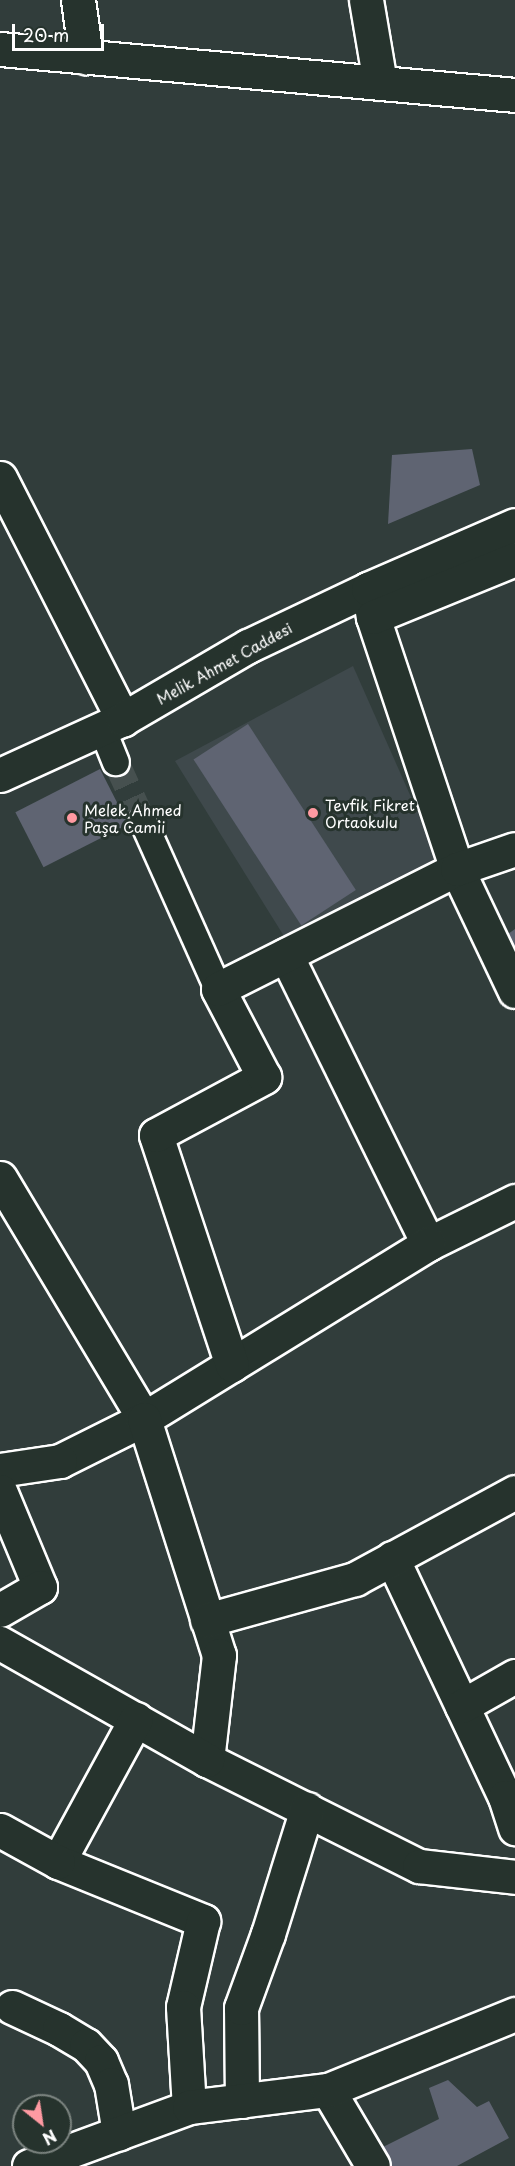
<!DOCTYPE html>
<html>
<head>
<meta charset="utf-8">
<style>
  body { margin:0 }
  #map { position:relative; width:515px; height:2166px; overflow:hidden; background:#313d3b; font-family:"Playpen Sans",sans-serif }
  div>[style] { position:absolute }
  .built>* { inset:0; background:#3f494c }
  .building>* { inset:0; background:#5f6472; transform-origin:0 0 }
  .pedestrian-tunnel>* { height:26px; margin-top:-13px; transform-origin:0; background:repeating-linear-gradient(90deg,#46504f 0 26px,transparent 0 39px) }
  .roads { filter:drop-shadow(2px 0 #fff) drop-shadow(-2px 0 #fff) drop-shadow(0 2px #fff) drop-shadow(0 -2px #fff) }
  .pedestrian>* { height:26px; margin:-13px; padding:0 13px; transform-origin:13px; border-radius:13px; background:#26332d }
  .minor>* { height:33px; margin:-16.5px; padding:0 16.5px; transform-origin:16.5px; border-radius:16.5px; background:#26332d }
  .tertiary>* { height:33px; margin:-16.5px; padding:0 16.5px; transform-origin:16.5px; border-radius:16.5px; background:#26332d }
  .secondary>* { height:33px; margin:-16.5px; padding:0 16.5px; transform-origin:16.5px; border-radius:16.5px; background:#26332d }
  .dots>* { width:16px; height:16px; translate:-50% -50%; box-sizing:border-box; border:3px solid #26332d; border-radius:50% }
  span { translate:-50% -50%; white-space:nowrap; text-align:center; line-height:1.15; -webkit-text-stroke:6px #26332d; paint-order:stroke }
  .street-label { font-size:15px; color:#fff }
  .poi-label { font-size:15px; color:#fff }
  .left { translate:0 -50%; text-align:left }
  .north { position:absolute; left:12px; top:2094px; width:60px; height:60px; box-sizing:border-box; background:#26332d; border:2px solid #7d8581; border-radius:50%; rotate:150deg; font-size:16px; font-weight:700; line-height:24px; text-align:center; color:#fff }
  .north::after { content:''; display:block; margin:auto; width:21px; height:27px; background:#ff9aa2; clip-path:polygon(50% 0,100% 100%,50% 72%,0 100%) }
  .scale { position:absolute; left:12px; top:24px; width:92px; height:27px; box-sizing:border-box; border:3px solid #fff; border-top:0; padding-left:8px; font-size:18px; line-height:21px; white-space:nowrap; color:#fff; -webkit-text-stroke:4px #26332d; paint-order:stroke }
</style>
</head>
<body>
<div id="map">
  <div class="built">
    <i style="clip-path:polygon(353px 666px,441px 865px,287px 941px,175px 761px)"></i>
  </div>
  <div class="building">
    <i style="clip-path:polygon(472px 449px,480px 485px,388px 524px,392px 455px)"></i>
    <i style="left:248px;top:724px;width:198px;height:65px;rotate:57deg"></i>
    <i style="left:100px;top:769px;width:62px;height:95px;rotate:63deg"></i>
    <i style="clip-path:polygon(515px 929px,515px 950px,508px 934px)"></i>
    <i style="clip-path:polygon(448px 2080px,477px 2107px,489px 2101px,509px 2138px,457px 2166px,391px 2166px,381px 2148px,439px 2119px,429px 2088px)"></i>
  </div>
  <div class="pedestrian-tunnel">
    <i style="left:116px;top:762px;width:65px;rotate:65.4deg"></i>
  </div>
  <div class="roads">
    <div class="pedestrian">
      <i style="left:102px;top:728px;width:37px;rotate:68deg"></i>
      <i style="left:143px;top:821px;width:184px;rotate:65.9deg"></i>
    </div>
    <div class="minor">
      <i style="left:78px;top:0;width:58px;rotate:82deg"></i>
      <i style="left:366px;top:0;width:84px;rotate:80.4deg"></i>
      <i style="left:0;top:49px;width:517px;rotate:5.1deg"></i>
      <i style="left:0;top:478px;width:271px;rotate:63deg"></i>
      <i style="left:368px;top:589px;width:28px;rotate:80deg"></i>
      <i style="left:373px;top:617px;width:266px;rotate:71.6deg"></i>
      <i style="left:457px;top:869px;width:135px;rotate:64.6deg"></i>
      <i style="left:286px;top:955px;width:322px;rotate:63.8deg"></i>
      <i style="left:0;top:1178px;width:281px;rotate:59.1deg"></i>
      <i style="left:144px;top:1419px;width:94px;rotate:153.4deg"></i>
      <i style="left:60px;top:1461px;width:61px;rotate:171.5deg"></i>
      <i style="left:515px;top:1201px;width:97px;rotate:153.7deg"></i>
      <i style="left:428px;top:1244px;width:334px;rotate:148.4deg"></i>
      <i style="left:144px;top:1419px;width:248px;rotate:72.4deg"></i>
      <i style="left:219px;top:1655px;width:106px;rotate:96.5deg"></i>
      <i style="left:207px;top:1760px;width:237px;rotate:26.6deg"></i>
      <i style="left:419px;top:1866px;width:97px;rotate:6.5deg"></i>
      <i style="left:232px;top:1365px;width:242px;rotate:-108.3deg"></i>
      <i style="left:156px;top:1135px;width:123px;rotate:-28.2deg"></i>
      <i style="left:264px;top:1077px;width:99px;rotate:-117.6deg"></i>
      <i style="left:218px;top:989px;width:267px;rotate:-26.7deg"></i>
      <i style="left:457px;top:869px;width:61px;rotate:-19deg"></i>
      <i style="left:0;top:1491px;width:104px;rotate:67.4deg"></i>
      <i style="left:40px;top:1587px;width:46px;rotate:150.1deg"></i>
      <i style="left:392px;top:1558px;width:264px;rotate:64.7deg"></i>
      <i style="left:505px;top:1797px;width:33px;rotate:72deg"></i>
      <i style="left:207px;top:1620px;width:154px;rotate:-15.5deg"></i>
      <i style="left:355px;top:1579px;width:182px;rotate:-28.5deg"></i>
      <i style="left:0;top:1643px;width:238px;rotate:29.5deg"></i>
      <i style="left:462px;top:1706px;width:61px;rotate:-29.5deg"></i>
      <i style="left:136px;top:1719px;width:163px;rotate:118.6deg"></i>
      <i style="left:58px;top:1862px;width:157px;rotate:22.1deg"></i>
      <i style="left:203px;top:1921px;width:88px;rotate:103.1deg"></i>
      <i style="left:183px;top:2007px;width:100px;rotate:86.6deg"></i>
      <i style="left:0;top:1830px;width:66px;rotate:28.9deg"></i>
      <i style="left:12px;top:2007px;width:52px;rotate:25.1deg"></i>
      <i style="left:59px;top:2029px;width:31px;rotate:31deg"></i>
      <i style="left:86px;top:2045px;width:22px;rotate:47deg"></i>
      <i style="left:101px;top:2061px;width:25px;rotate:67deg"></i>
      <i style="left:111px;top:2084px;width:50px;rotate:80.7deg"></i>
      <i style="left:328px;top:2090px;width:88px;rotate:59.4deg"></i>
      <i style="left:242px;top:2101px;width:93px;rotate:-90.6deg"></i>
      <i style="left:241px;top:2008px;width:79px;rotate:-70deg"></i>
      <i style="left:268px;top:1934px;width:131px;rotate:-72.7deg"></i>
    </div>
    <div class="tertiary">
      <i style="left:0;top:775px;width:135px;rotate:-24.5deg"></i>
      <i style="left:123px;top:719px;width:145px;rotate:-30.3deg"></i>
      <i style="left:248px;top:646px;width:133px;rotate:-25.4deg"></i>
      <i style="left:368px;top:589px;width:160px;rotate:-23.5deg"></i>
      <i style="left:29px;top:2166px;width:171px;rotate:-20.2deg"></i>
      <i style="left:189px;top:2107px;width:140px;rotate:-7deg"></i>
      <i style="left:328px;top:2090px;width:202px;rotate:-22.1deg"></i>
    </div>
    <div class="secondary">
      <i style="left:373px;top:617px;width:153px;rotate:-22.2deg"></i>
    </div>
  </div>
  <div class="dots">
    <i style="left:313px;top:813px;background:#ff9aa2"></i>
    <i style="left:72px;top:818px;background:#ff9aa2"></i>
  </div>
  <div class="street-label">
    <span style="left:224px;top:663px;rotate:-29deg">Melik Ahmet Caddesi</span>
  </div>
  <div class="poi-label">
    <span class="left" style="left:325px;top:813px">Tevfik Fikret<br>Ortaokulu</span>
    <span class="left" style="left:84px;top:818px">Melek Ahmed<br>Paşa Camii</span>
  </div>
  <div class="north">N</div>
  <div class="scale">20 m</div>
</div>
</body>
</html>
